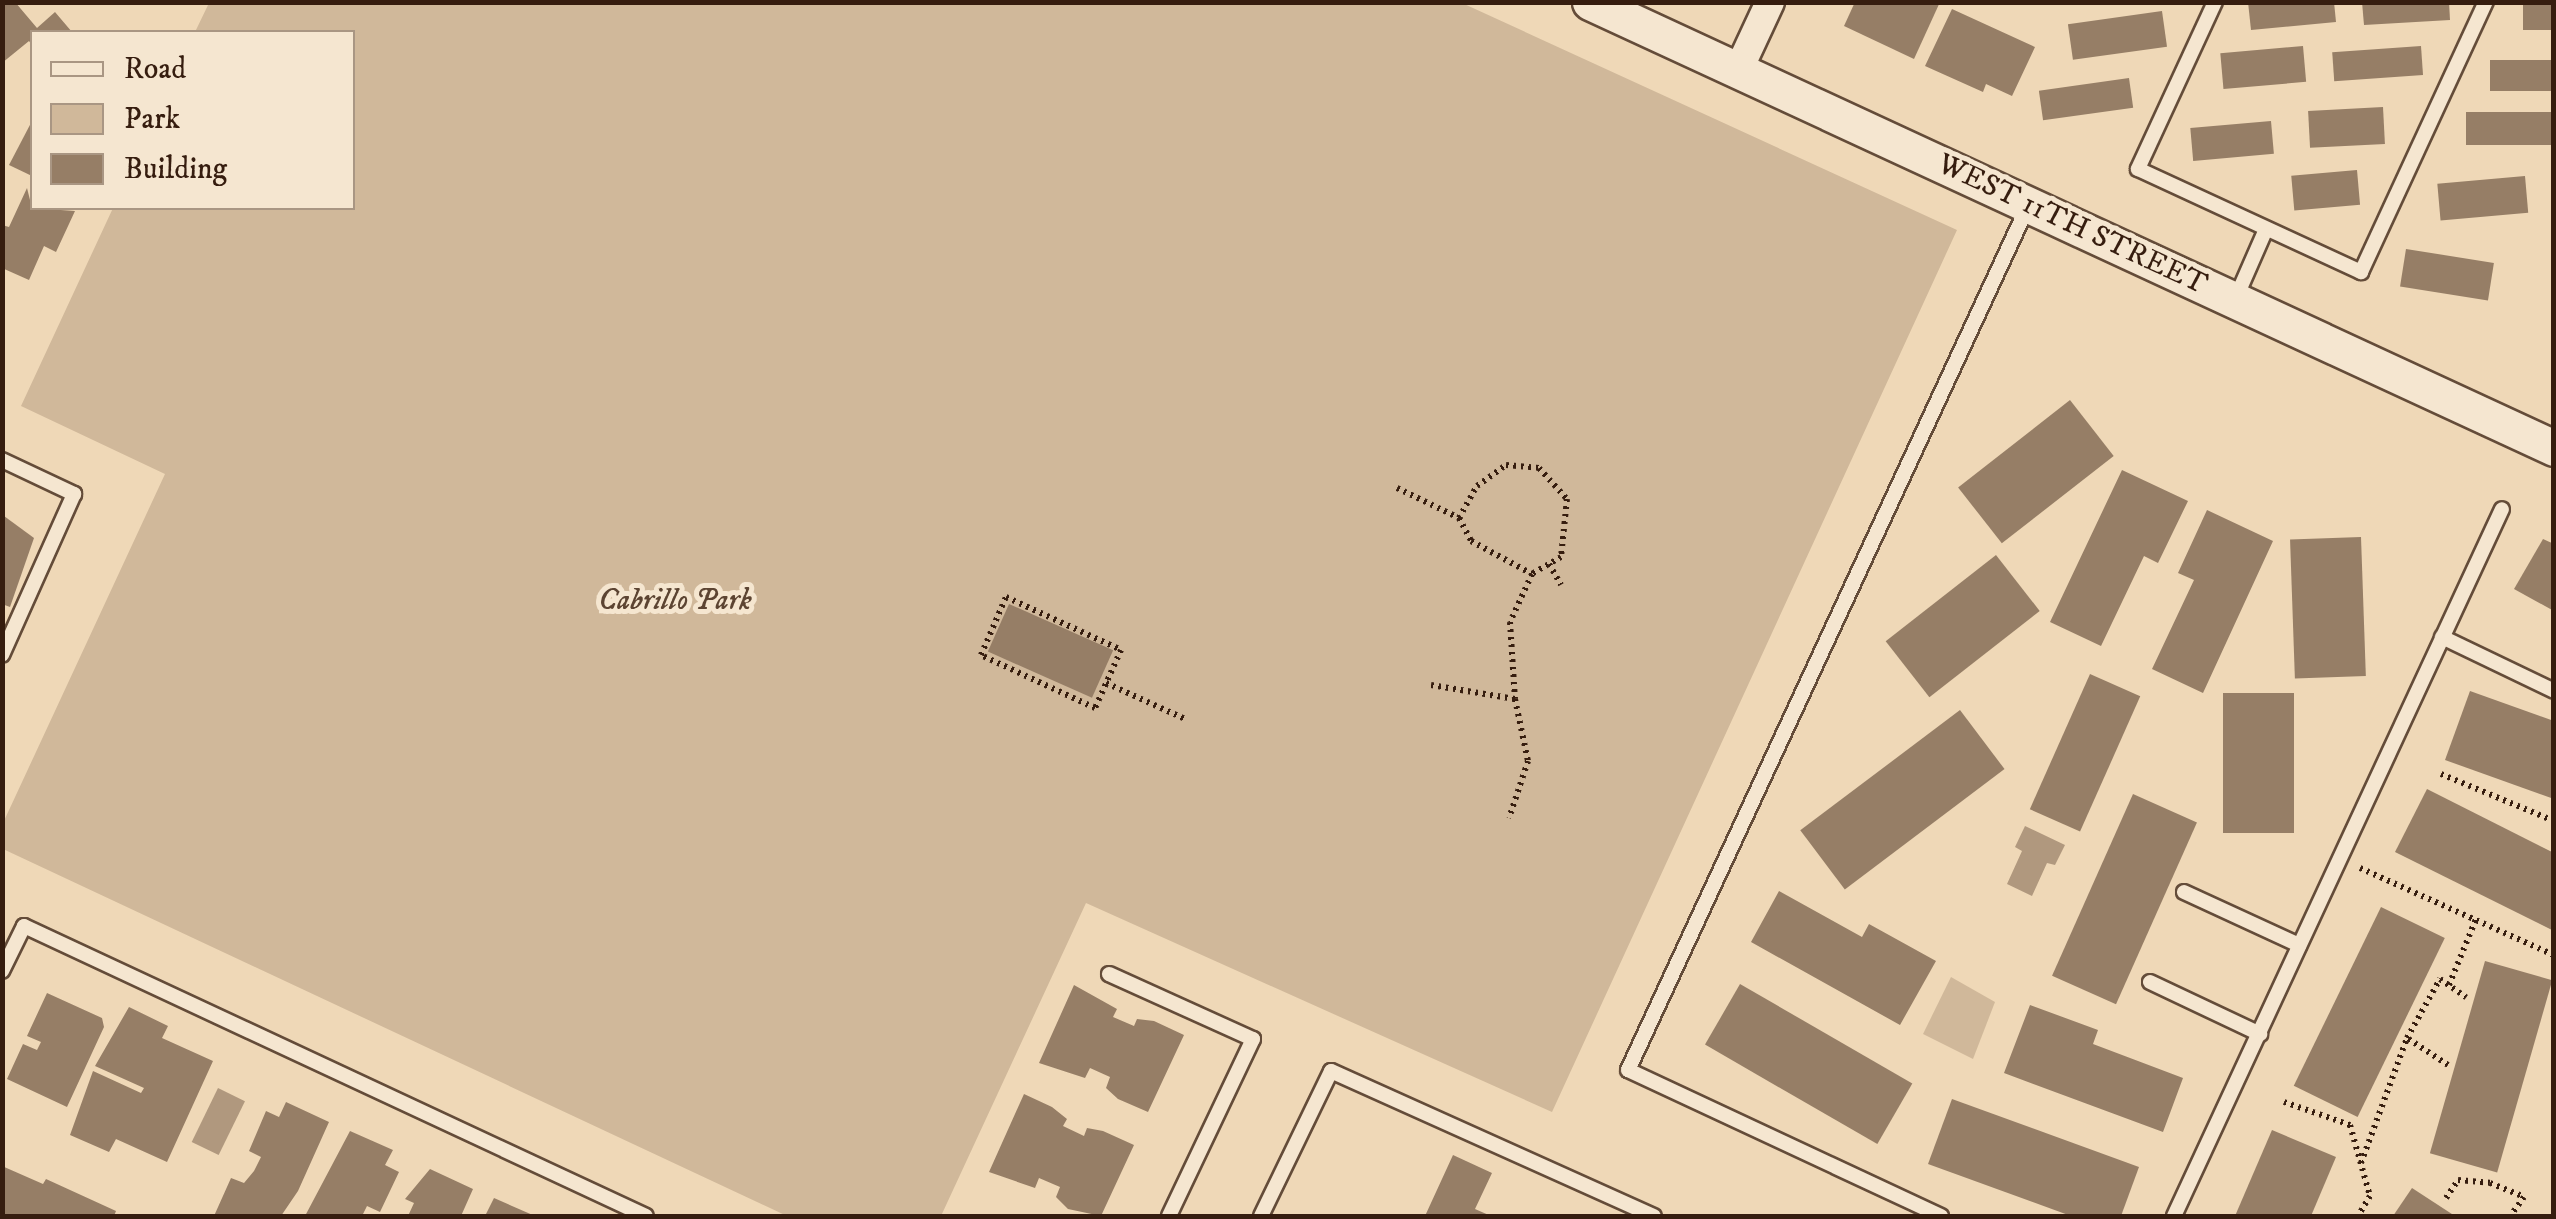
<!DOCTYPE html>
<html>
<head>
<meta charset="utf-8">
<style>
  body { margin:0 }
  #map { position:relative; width:2556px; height:1219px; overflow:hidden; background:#efd8b7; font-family:"IM FELL DW Pica",serif }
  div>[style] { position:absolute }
  .green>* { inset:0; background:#d0b89a }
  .water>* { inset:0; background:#b0987e; transform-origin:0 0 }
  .building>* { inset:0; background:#967e66; transform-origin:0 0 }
  .path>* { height:6px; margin-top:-3px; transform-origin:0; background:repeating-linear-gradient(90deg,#361d0f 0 2.5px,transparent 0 7.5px) }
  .roads { filter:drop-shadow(2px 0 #644c39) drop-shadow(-2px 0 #644c39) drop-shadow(0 2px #644c39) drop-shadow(0 -2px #644c39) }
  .service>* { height:14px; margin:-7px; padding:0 7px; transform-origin:7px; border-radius:7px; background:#f5e6d0 }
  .minor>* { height:28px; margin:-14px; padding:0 14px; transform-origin:14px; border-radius:14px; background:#f5e6d0 }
  .tertiary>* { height:35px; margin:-17.5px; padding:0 17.5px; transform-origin:17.5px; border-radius:17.5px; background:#f5e6d0 }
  span { translate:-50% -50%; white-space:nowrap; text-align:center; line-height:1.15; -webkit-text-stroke:10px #f5e6d0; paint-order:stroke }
  .street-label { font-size:30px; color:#361d0f }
  .park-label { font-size:30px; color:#5c4432; font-style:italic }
  .frame { position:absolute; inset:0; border:5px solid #361d0f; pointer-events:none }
  .legend { position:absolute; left:30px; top:30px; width:325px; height:180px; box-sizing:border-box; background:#f5e6d0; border:2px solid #a99683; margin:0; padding:12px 18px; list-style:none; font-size:30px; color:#361d0f }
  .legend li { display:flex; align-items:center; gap:20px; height:50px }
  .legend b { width:50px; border:2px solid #a99683 }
</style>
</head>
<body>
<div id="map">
  <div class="green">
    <i style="clip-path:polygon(209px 3px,1462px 3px,1957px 230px,1552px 1112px,1086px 903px,941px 1216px,787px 1216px,3px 849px,3px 823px,165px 474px,21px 406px,113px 208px,352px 208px,352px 32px,195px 32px)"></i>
    <i style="clip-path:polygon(1951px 977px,1995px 1002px,1973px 1059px,1923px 1034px)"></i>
  </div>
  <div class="water">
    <i style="clip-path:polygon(2025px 826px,2065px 845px,2055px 865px,2047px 863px,2032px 896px,2007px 884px,2022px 851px,2015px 847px)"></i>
    <i style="left:218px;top:1088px;width:30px;height:60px;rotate:26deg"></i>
  </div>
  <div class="building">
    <i style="clip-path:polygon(2px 2px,15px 2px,37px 28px,55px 12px,72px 32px,32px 32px,32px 45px,29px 41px,2px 63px)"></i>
    <i style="clip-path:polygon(1855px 2px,1940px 2px,1914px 59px,1844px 26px)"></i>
    <i style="clip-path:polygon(2248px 2px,2334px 2px,2336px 22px,2251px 30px)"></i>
    <i style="clip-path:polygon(2362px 2px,2449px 2px,2450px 20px,2364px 25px)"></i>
    <i style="left:2523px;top:2px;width:31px;height:28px"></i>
    <i style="clip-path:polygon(1952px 9px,2035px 47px,2012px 96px,1986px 84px,1983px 92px,1925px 66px)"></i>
    <i style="left:2162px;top:11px;width:36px;height:95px;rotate:82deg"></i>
    <i style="left:2303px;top:46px;width:36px;height:83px;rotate:85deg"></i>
    <i style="left:2421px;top:46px;width:29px;height:89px;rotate:86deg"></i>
    <i style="left:2554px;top:60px;width:31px;height:64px;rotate:90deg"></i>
    <i style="left:2129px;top:78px;width:30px;height:91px;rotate:82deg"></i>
    <i style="left:2383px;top:107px;width:37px;height:75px;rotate:87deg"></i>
    <i style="left:2554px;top:112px;width:33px;height:88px;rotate:90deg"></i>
    <i style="clip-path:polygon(32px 121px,32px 176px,9px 165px)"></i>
    <i style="left:2271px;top:121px;width:33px;height:81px;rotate:85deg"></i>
    <i style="left:2357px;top:170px;width:35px;height:66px;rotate:85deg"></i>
    <i style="left:2525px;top:176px;width:37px;height:88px;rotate:85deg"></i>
    <i style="clip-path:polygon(27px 188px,32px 208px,75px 211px,56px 252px,44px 246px,29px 280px,2px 268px,2px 225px,9px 227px)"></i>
    <i style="left:2406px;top:249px;width:89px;height:38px;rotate:9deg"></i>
    <i style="left:2070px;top:400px;width:71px;height:142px;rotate:52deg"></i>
    <i style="clip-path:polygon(2122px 470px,2188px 501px,2158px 563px,2144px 556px,2101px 646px,2050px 622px)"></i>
    <i style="clip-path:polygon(2207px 510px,2273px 541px,2203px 693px,2152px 669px,2194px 580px,2178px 573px)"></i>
    <i style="clip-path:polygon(4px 516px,34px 538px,10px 607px,2px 604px)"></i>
    <i style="left:2361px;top:537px;width:139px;height:71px;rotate:88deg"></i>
    <i style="clip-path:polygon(2543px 539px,2554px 544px,2554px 611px,2514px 589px)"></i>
    <i style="left:1996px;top:555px;width:71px;height:140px;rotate:52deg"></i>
    <i style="left:1009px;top:604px;width:114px;height:52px;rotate:24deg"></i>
    <i style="left:2090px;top:674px;width:55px;height:148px;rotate:24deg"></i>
    <i style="clip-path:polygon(2470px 691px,2554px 721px,2554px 799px,2445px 760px)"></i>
    <i style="left:2223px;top:693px;width:71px;height:140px"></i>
    <i style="left:1960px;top:710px;width:74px;height:200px;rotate:53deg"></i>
    <i style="clip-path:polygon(2427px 789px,2554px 853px,2554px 931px,2395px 852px)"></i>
    <i style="left:2133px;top:794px;width:70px;height:199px;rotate:24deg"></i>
    <i style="clip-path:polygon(1779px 891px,1862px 937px,1869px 924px,1936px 961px,1900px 1025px,1751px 942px)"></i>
    <i style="left:2381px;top:907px;width:71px;height:199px;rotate:26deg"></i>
    <i style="left:2485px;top:961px;width:70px;height:200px;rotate:16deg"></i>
    <i style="left:1740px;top:984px;width:199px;height:70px;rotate:30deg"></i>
    <i style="clip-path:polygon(1074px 985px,1117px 1009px,1113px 1017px,1134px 1026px,1137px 1019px,1154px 1021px,1184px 1035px,1148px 1112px,1118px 1099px,1106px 1088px,1110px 1077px,1090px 1068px,1085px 1078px,1039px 1063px)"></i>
    <i style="clip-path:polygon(47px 993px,102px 1018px,104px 1027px,67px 1107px,7px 1079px,23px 1044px,37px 1050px,41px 1042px,27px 1036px)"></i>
    <i style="clip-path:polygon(2030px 1005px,2098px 1030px,2093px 1044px,2183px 1078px,2163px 1132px,2004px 1073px)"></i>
    <i style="clip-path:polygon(129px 1007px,168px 1026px,162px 1038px,213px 1061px,167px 1162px,116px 1139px,109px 1152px,70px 1135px,93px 1071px,141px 1093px,144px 1088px,95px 1066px)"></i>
    <i style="clip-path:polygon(1024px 1094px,1052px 1107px,1067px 1119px,1063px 1126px,1084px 1136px,1087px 1128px,1103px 1131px,1134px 1145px,1101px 1216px,1068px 1209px,1056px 1197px,1060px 1187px,1039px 1178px,1035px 1188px,989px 1172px)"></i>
    <i style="clip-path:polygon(1952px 1099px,2139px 1167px,2121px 1216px,2071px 1216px,1928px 1164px)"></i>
    <i style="clip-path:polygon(286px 1102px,329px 1122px,298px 1191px,281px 1216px,214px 1216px,231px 1178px,244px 1183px,254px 1171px,261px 1157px,249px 1151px,266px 1111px,279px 1117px)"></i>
    <i style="clip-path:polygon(2272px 1130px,2336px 1157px,2311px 1216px,2235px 1216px)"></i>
    <i style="clip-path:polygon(350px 1131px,393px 1150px,385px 1165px,399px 1172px,380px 1212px,367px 1206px,362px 1216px,305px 1216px)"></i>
    <i style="clip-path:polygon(1453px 1155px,1492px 1173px,1475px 1209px,1491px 1216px,1425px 1216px)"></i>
    <i style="clip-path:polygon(2px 1166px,43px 1184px,46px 1179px,116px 1211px,114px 1216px,2px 1216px)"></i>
    <i style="clip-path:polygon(430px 1169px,473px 1189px,461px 1216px,408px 1216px,414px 1203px,405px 1199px)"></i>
    <i style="clip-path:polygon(2412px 1188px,2455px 1216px,2393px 1216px)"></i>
    <i style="clip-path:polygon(494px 1198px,535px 1216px,485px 1216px)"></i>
  </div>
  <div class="path">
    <i style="left:1397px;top:488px;width:69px;rotate:25.8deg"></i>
    <i style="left:1459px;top:518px;width:37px;rotate:-61deg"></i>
    <i style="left:1477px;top:486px;width:36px;rotate:-36deg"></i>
    <i style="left:1506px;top:465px;width:33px;rotate:5deg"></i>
    <i style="left:1539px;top:468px;width:42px;rotate:47.9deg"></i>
    <i style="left:1567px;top:499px;width:58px;rotate:95.9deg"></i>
    <i style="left:1561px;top:557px;width:34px;rotate:150deg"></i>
    <i style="left:1532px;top:574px;width:53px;rotate:114.6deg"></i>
    <i style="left:1510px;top:622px;width:77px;rotate:86.3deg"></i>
    <i style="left:1515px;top:699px;width:63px;rotate:78.2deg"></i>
    <i style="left:1528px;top:761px;width:60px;rotate:108.4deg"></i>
    <i style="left:1459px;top:518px;width:26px;rotate:62deg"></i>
    <i style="left:1471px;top:541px;width:69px;rotate:28.4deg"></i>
    <i style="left:1549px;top:564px;width:24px;rotate:60deg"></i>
    <i style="left:1006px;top:597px;width:127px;rotate:24.7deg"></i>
    <i style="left:1121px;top:650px;width:64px;rotate:114.1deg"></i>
    <i style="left:1095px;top:708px;width:126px;rotate:-155.1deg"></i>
    <i style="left:981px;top:655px;width:63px;rotate:-66.7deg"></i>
    <i style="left:1106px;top:683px;width:87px;rotate:24.5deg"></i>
    <i style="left:1431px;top:685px;width:85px;rotate:9.5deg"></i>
    <i style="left:2441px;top:774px;width:122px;rotate:22.6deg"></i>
    <i style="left:2360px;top:868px;width:213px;rotate:24.2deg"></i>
    <i style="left:2449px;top:985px;width:71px;rotate:-67.8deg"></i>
    <i style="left:2448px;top:1065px;width:49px;rotate:-146.6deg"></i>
    <i style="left:2407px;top:1038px;width:68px;rotate:-60.8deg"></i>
    <i style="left:2440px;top:979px;width:32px;rotate:35deg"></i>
    <i style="left:2284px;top:1102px;width:70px;rotate:19.2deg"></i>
    <i style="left:2350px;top:1125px;width:74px;rotate:74.3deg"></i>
    <i style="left:2370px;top:1196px;width:23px;rotate:121deg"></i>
    <i style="left:2361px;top:1163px;width:133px;rotate:-69.8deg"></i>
    <i style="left:2446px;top:1198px;width:22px;rotate:-56deg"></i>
    <i style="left:2458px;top:1180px;width:32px;rotate:5deg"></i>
    <i style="left:2490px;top:1183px;width:37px;rotate:22deg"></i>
    <i style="left:2524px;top:1197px;width:24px;rotate:126deg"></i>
  </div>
  <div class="roads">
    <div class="service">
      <i style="left:2215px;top:2px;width:184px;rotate:114.8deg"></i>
      <i style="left:2138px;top:169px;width:246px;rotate:24.8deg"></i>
      <i style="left:2361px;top:272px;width:298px;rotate:-65.2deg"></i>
      <i style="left:2235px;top:300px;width:77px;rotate:-66.4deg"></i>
      <i style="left:2px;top:460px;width:80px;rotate:25.3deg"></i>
      <i style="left:74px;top:494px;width:176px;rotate:114.1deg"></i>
      <i style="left:2442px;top:637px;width:124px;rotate:25.7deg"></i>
      <i style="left:2184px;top:892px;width:127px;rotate:24.7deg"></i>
      <i style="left:2px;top:971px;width:50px;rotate:-63.9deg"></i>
      <i style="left:24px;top:926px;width:686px;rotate:25deg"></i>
      <i style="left:1109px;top:974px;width:158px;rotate:24.3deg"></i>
      <i style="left:1253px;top:1039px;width:196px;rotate:115.4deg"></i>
      <i style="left:2150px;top:982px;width:122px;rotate:25.3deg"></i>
      <i style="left:1261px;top:1216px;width:161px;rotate:-64.2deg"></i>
      <i style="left:1331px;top:1071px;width:354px;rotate:24.2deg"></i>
      <i style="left:1941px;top:1216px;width:345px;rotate:-155deg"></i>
      <i style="left:1628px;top:1070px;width:952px;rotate:-65.16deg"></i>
      <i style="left:2174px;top:1216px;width:779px;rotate:-65.11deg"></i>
    </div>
    <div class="minor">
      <i style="left:1738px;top:71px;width:76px;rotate:-65.1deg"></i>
    </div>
    <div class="tertiary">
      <i style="left:1590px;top:2px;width:1062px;rotate:24.83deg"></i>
    </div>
  </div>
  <div class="street-label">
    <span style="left:2072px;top:225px;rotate:25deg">WEST 11TH STREET</span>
  </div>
  <div class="park-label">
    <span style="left:675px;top:601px">Cabrillo Park</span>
  </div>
  <div class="frame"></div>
  <ul class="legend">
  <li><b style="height:12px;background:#f5e6d0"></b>Road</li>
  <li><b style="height:28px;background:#d0b89a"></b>Park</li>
  <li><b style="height:28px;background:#967e66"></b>Building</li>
  </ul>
</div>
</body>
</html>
